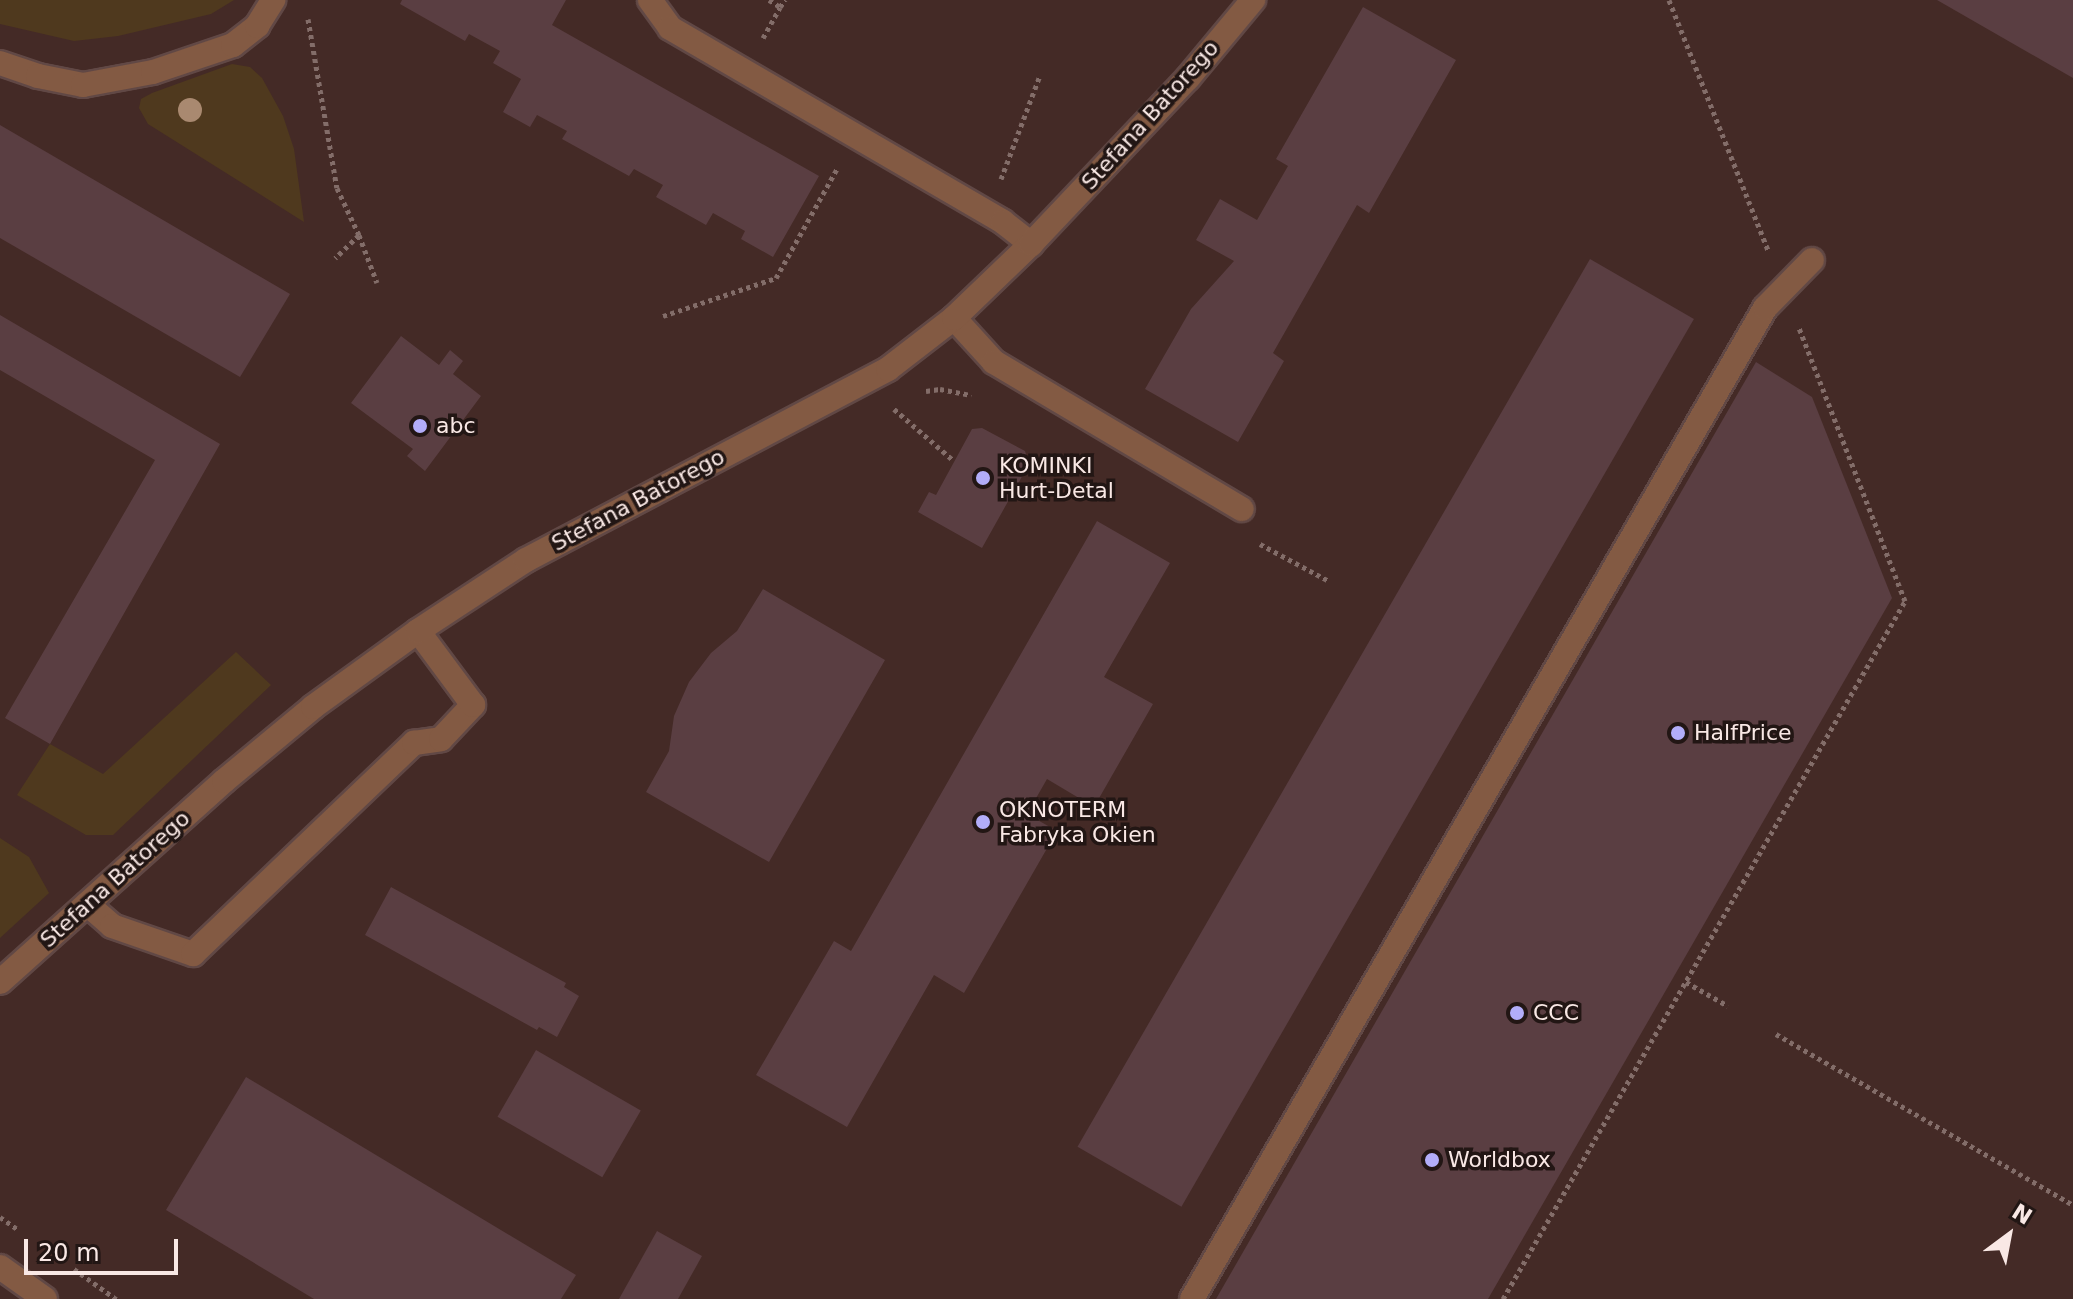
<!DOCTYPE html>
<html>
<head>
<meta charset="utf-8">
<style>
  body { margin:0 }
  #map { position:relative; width:2073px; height:1299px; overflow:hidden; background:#442a26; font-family:"DejaVu Sans",sans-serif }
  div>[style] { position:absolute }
  .green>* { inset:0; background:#4f391e }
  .building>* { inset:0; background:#5a3e42; transform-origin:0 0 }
  .path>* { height:5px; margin-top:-2.5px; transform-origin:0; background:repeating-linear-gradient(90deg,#836d69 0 4px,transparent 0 8px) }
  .roads { filter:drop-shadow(2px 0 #614845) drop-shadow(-2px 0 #614845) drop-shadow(0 2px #614845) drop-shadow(0 -2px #614845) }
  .minor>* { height:24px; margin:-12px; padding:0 12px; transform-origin:12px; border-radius:12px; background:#835a43 }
  .trees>* { width:24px; height:24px; margin:-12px; border-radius:50%; background:#a98970 }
  .dots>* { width:22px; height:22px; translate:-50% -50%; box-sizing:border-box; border:4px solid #221614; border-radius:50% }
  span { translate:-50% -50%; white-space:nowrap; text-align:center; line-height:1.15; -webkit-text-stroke:7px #221614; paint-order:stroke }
  .street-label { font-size:22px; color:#f9e8e5 }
  .poi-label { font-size:22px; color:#f9e8e5 }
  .left { translate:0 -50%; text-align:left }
  .north { position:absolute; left:1969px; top:1195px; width:80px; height:80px; -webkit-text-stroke:6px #221614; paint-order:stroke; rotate:32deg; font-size:22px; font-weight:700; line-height:32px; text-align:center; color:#f9e8e5 }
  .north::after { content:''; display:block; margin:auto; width:28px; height:36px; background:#f9e8e5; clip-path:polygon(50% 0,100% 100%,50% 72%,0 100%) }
  .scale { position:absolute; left:24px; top:1239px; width:154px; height:36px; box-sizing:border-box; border:4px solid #f9e8e5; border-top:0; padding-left:10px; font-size:24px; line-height:28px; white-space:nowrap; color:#f9e8e5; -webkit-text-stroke:6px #221614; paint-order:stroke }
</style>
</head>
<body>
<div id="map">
  <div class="green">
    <i style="clip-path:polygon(0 0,234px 0,211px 14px,118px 36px,74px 41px,0 24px)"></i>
    <i style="clip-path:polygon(232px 64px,250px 67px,262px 78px,283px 116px,294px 149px,304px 222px,148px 124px,139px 108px,141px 99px,152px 93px)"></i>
    <i style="clip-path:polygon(236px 652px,271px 685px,113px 835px,86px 835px,17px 795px,50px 744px,103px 774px)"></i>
    <i style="clip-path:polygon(0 838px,29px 857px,49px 893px,0 938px)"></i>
  </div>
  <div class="building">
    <i style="clip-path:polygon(402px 0,566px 0,552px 25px,819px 176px,773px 257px,741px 239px,745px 231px,713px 213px,706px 225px,656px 197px,663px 185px,634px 169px,629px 176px,562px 139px,567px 131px,537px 115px,530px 127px,503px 112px,521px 79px,493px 63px,500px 51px,469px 34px,465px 41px,400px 4px)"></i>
    <i style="clip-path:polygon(1937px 0,2073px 0,2073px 78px)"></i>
    <i style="clip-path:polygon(1363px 7px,1456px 60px,1369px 213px,1357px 205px,1273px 353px,1284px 361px,1238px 442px,1145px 389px,1191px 309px,1234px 261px,1196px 240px,1220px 199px,1257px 220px,1288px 166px,1276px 159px)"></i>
    <i style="clip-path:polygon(0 125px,290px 294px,240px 377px,0 238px)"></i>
    <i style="left:1590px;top:259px;width:120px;height:1025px;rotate:30deg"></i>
    <i style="clip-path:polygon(0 315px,220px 444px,50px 744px,5px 718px,155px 460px,0 370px)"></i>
    <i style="clip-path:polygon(401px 336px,439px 365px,450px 350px,463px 361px,453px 374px,481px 396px,425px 471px,407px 456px,413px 449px,351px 403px)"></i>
    <i style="clip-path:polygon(1756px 362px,1812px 397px,1892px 598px,1488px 1299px,1216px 1299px)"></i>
    <i style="clip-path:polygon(982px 428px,1025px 451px,1029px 464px,982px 548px,918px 512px,929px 492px,936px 495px,972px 429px)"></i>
    <i style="clip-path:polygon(1097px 521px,1170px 563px,1104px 677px,1153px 704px,1094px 807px,1047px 779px,1027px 814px,1057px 831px,964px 993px,934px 975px,847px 1127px,756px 1075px,834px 941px,851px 951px)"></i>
    <i style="clip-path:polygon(763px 589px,885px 660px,769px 862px,646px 792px,669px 751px,674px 716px,689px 682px,711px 653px,737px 631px)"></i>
    <i style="clip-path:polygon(391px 887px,566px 983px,564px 987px,579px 996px,557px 1037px,539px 1027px,537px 1030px,365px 935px)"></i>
    <i style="left:536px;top:1050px;width:121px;height:77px;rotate:30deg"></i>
    <i style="clip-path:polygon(246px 1077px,576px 1275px,561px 1299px,314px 1299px,166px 1210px)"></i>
    <i style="clip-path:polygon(657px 1231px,702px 1256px,678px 1299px,619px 1299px)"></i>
  </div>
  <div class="path">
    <i style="left:769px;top:0;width:13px;rotate:32deg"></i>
    <i style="left:780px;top:7px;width:9px;rotate:-54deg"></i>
    <i style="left:1669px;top:0;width:271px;rotate:68.4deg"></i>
    <i style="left:308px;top:19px;width:171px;rotate:80.3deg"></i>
    <i style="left:337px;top:188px;width:52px;rotate:64.9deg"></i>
    <i style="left:359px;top:235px;width:33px;rotate:136deg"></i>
    <i style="left:763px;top:38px;width:35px;rotate:-61deg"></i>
    <i style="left:1001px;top:179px;width:111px;rotate:-69.4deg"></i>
    <i style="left:359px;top:235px;width:51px;rotate:69.4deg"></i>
    <i style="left:663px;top:316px;width:119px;rotate:-18.6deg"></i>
    <i style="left:776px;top:278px;width:125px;rotate:-60.8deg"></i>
    <i style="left:926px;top:391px;width:14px;rotate:-8deg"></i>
    <i style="left:940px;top:389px;width:32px;rotate:11deg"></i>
    <i style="left:894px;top:409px;width:79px;rotate:40.9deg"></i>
    <i style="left:1260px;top:544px;width:78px;rotate:28.2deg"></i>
    <i style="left:1686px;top:982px;width:48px;rotate:29.7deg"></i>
    <i style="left:1776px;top:1034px;width:343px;rotate:29.9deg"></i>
    <i style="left:0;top:1217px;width:21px;rotate:35deg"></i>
    <i style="left:74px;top:1269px;width:52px;rotate:35.5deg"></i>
    <i style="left:1503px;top:1299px;width:805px;rotate:-60.06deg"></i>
    <i style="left:1905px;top:601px;width:293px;rotate:-111.2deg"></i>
  </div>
  <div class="roads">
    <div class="minor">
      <i style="left:650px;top:0;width:34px;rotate:54deg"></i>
      <i style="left:670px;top:28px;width:385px;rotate:30.2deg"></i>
      <i style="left:1003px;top:222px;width:36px;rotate:38deg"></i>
      <i style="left:0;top:63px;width:40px;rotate:18.9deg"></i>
      <i style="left:38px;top:76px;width:46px;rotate:11.3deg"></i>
      <i style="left:83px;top:85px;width:71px;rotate:-10.5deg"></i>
      <i style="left:153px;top:72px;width:84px;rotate:-18.6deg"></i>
      <i style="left:233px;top:45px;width:31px;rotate:-38deg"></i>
      <i style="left:257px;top:26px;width:31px;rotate:-58deg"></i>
      <i style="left:954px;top:318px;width:59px;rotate:47.7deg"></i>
      <i style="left:994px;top:362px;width:288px;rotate:30.7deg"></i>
      <i style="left:87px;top:904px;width:33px;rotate:41deg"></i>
      <i style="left:112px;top:926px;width:86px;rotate:19.1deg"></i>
      <i style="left:193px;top:954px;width:306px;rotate:-43.7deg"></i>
      <i style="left:414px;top:743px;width:27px;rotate:-8deg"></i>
      <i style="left:441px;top:739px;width:47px;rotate:-46.7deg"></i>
      <i style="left:473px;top:705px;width:92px;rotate:-126.6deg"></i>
      <i style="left:0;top:982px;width:301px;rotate:-41.9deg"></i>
      <i style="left:224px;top:781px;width:116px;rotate:-39.7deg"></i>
      <i style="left:313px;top:707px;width:130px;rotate:-35.9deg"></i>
      <i style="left:418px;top:631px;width:129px;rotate:-33.3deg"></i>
      <i style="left:526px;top:560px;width:409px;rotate:-27.8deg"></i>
      <i style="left:888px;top:369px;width:83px;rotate:-37.7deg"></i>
      <i style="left:954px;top:318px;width:107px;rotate:-43.9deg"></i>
      <i style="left:1031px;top:244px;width:228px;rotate:-46.6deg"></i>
      <i style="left:1188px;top:78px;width:102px;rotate:-50.2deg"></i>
      <i style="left:0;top:1267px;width:55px;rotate:35.4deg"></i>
      <i style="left:1192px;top:1299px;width:1145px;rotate:-59.96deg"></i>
      <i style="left:1765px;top:308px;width:67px;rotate:-45.6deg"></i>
    </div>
  </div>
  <div class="trees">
    <i style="left:190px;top:110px"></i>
  </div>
  <div class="dots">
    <i style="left:420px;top:426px;background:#b2adf9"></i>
    <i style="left:983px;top:478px;background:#b2adf9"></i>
    <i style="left:1678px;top:733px;background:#b2adf9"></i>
    <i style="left:983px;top:822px;background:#b2adf9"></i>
    <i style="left:1517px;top:1013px;background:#b2adf9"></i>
    <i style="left:1432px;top:1160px;background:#b2adf9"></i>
  </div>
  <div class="street-label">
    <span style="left:1150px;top:115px;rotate:-48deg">Stefana Batorego</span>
    <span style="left:638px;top:500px;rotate:-28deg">Stefana Batorego</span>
    <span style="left:115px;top:879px;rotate:-42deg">Stefana Batorego</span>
  </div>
  <div class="poi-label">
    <span class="left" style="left:436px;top:426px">abc</span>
    <span class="left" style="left:999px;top:478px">KOMINKI<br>Hurt-Detal</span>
    <span class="left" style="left:1694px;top:733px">HalfPrice</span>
    <span class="left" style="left:999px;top:822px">OKNOTERM<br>Fabryka Okien</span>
    <span class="left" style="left:1533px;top:1013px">CCC</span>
    <span class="left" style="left:1448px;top:1160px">Worldbox</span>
  </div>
  <div class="north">N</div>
  <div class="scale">20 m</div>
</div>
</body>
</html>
